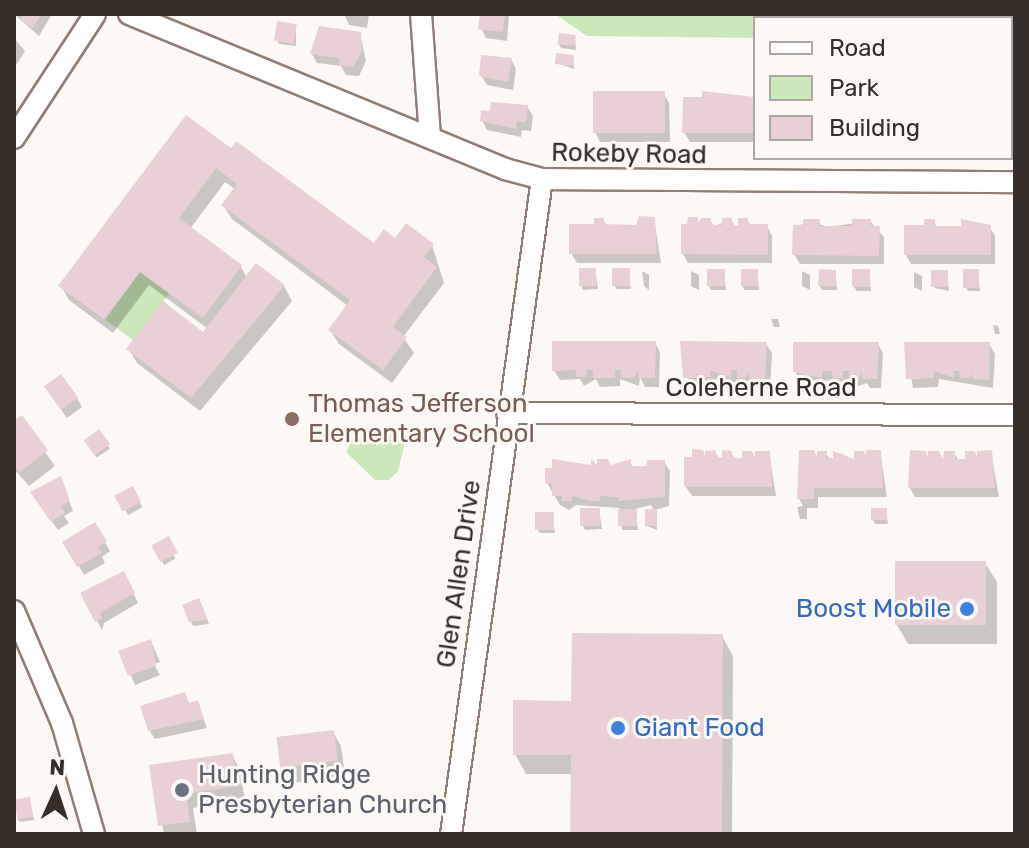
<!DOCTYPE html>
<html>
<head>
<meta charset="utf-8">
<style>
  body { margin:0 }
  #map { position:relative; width:1029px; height:848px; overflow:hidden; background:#fcf8f5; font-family:Rubik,sans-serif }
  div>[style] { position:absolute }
  .green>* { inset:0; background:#cce7ba; transform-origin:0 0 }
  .shadow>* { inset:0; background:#0003; transform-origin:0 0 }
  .building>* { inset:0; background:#e8d0d6; transform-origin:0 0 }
  .roads { filter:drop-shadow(2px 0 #917e74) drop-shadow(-2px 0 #917e74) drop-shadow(0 2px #917e74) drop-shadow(0 -2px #917e74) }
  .street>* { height:20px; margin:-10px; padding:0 10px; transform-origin:10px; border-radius:10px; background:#fff }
  .dots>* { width:22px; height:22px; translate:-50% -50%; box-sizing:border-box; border:4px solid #fcf8f5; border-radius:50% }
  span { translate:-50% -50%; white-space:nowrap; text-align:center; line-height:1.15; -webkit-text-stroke:6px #fcf8f5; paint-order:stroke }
  .street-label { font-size:26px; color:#362e29 }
  .education-label { font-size:26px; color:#785e54 }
  .left { translate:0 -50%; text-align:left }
  .shop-label { font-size:26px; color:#366cbe }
  .right { translate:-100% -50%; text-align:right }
  .worship-label { font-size:26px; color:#5b616d }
  .frame { position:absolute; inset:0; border:16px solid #362e29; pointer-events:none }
  .legend { position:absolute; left:753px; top:16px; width:260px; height:144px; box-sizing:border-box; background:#fcf8f5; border:2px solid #ada7a3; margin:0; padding:10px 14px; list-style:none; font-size:24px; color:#362e29 }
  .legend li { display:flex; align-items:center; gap:16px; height:40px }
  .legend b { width:40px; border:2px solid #ada7a3 }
  .north { position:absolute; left:16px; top:752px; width:80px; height:80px; -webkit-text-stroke:6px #fcf8f5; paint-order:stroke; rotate:3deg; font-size:22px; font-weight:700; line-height:32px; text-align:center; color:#362e29 }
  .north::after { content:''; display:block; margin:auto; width:28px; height:36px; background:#362e29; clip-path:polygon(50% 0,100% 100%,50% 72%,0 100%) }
</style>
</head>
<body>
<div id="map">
  <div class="green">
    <i style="clip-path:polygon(555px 14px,995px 14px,755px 18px,755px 38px,587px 36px)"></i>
    <i style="left:140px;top:272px;width:36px;height:59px;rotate:36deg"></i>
    <i style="clip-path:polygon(380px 426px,406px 439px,398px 471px,389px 480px,375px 480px,346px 452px,358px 429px,376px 431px)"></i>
  </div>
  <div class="shadow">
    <i style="clip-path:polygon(14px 14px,52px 14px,39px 36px)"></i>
    <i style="clip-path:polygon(344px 14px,369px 14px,367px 28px,349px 25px)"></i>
    <i style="clip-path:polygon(484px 14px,509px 14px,507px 41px,486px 38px,481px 28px)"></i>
    <i style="clip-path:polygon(296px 25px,296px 46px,279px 44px,277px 40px)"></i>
    <i style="clip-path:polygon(360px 34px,366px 61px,359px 76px,346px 75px,341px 66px,317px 63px,312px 54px)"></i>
    <i style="clip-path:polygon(575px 37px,576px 50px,561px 48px,559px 44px)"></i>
    <i style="clip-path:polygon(14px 38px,25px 51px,17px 64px,14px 62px)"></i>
    <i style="clip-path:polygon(573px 57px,574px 69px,557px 63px)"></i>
    <i style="clip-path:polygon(511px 59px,516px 69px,513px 90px,487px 85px,481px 75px)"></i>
    <i style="clip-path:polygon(664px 94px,669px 103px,670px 142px,600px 142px,595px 132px)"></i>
    <i style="clip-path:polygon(704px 99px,755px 99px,755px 142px,690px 142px,684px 132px)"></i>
    <i style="clip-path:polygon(527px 106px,533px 116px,531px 131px,522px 130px,521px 137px,487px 130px,482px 120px)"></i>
    <i style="clip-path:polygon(231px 151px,374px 245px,396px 240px,432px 245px,444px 283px,403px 337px,414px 353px,392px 383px,339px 344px,330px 330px,348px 306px,232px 219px,223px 205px,235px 189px,225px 182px,190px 229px,241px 267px,247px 278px,257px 265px,284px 286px,292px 301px,200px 411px,137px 363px,129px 349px,204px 334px,208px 329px,149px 285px,113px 333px,69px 300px,61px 286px)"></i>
    <i style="clip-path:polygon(654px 219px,661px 263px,577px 263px,571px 253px,603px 220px,607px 226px,637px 227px)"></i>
    <i style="clip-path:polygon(697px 219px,700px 225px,710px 220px,714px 226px,731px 220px,735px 227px,747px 220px,751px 226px,767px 226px,772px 236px,772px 263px,688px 263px,683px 254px,683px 225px)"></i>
    <i style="clip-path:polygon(811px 221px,828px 227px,870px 221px,884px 237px,884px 264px,800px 264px,794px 254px,795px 227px)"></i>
    <i style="clip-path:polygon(934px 221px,937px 228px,990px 227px,995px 236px,995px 264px,911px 264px,906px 255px)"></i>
    <i style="clip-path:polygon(595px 270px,598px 289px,583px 290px,581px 285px)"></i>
    <i style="clip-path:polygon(628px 270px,631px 289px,617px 289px,614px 285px)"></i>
    <i style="clip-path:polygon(642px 271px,649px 275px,649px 290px,644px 286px)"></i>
    <i style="clip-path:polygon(691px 271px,699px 275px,699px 290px,691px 286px)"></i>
    <i style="clip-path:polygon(724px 271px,726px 290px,711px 290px,709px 286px)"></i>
    <i style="clip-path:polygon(757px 271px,759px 290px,745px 290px,742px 286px)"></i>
    <i style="clip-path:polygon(802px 271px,810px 275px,810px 290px,802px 286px)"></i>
    <i style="clip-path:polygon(869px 271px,871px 291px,857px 291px,854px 287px)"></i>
    <i style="clip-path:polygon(977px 271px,980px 291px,968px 291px,966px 287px)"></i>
    <i style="clip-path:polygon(835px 272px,837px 290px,822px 290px,820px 286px)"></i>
    <i style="clip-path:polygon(914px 272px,922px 276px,922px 291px,914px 287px)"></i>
    <i style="clip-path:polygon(947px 272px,949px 291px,935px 288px,933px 284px)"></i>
    <i style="clip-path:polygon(771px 319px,778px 319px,780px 327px,774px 327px)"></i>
    <i style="clip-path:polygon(993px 325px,998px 326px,1000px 334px,995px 334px)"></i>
    <i style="clip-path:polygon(655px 343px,660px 352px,659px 387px,645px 387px,640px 377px,639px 386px,620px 379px,620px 386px,600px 387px,596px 379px,584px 386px,580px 379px,560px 380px,554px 370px)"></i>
    <i style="clip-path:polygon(682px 343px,766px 344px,772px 353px,770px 388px,758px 387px,752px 378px,752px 386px,740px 379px,735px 386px,715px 379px,715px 386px,707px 386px,702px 378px,702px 387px,690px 387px)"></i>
    <i style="clip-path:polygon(878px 344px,883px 353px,881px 388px,870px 388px,867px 383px,856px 387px,852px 380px,847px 380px,847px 387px,826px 380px,827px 387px,819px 387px,816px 381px,800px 381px,795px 371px)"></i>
    <i style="clip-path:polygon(906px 344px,989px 344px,995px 354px,993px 388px,939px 379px,938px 387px,913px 388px)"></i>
    <i style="clip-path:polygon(52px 397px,77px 398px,82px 407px,67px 418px)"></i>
    <i style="clip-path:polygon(21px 418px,55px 466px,29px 486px,14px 469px,14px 423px)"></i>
    <i style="left:99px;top:432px;width:20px;height:16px;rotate:57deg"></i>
    <i style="clip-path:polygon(715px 452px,719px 459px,731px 453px,736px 460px,757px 463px,769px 453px,776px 496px,692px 496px,686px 487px)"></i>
    <i style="clip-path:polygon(880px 452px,887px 497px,818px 497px,818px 508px,807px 508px,807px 519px,800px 519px,797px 507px,803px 506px,799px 499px,826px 453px,830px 460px,842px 453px,847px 460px,868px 463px)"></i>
    <i style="clip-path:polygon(991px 452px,999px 497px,915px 497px,910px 488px,930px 462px,944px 464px,954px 453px,959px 461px,979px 462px)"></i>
    <i style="clip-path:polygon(630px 462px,633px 468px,647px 468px,664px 462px,670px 471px,669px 506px,655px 510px,657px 530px,647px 526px,654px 511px,651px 505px,635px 509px,638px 530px,622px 530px,620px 508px,576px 505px,569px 510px,560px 505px,547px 483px)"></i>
    <i style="clip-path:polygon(60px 478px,73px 511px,64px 516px,69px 523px,58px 530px,38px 502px)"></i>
    <i style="left:132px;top:489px;width:21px;height:16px;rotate:61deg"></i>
    <i style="clip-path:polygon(599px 510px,602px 529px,585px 530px,583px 526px)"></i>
    <i style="clip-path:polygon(886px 510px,888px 524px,875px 524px,873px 520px)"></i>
    <i style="clip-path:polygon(552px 514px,555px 533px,540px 533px,537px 529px)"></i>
    <i style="clip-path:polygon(95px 525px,110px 551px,102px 557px,105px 563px,84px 575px,65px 542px)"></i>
    <i style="clip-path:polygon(170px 542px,175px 559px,164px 565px,154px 546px)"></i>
    <i style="clip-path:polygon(985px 563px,997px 582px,997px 644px,908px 644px,897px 625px)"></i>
    <i style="clip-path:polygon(128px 582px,138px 603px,104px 623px,102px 630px,83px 594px)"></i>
    <i style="clip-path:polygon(200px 604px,209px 624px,193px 626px,191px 622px)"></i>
    <i style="clip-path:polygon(722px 636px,733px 656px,732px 834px,572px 834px,572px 774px,526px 774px,515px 754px,573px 703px)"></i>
    <i style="clip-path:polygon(151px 641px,160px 662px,154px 664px,160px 675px,135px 685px,121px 653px)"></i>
    <i style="clip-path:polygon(184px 694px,190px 705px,197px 702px,207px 728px,155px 739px,149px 730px)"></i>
    <i style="clip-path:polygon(333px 732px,341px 746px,345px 776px,293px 783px,284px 769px)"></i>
    <i style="clip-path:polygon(232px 755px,240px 770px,245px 801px,193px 808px,197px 834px,164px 834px,151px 767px)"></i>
    <i style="clip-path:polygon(29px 799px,34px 820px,20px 822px,17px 818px)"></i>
  </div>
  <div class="building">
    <i style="clip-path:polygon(23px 14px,41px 14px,33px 28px,20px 20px)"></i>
    <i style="clip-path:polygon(480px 14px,505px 14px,503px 32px,478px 29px)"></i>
    <i style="left:277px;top:21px;width:20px;height:20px;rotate:9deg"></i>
    <i style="clip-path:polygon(319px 26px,361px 32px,362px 51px,353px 67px,339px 65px,339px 58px,310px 54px)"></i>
    <i style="left:559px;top:33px;width:17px;height:11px;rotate:7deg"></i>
    <i style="left:556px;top:53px;width:18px;height:11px;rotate:6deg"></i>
    <i style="clip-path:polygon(481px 55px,512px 58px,508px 82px,479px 76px)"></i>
    <i style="left:1011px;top:71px;width:4px;height:62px"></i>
    <i style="left:593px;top:91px;width:72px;height:42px"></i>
    <i style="clip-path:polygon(702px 91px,755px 97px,755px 133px,682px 133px,683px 97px,702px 97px)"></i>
    <i style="clip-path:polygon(491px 102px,528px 105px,526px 122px,517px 121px,516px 129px,480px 121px,481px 110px,490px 111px)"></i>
    <i style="clip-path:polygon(186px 115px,231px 148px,236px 141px,374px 243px,384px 229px,395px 238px,406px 223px,434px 244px,424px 257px,437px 267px,393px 327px,407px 337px,383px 370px,328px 330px,350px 300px,221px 205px,237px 184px,216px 168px,179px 218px,242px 265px,203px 318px,140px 272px,104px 319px,58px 286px)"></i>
    <i style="clip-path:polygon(639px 216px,655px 217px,657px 254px,569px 254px,569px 224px,594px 224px,594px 218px,604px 218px,604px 224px,636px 225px)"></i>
    <i style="clip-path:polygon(688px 217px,698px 217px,698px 224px,701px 218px,711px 218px,711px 225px,722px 225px,722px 218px,732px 218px,732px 225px,738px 225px,738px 218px,748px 218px,748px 224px,768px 224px,768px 255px,681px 254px,681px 224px,687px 224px)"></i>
    <i style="clip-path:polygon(803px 219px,820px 219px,820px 226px,852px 226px,852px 219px,871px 219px,871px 226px,880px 226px,879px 256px,792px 255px,793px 225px,803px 225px)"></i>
    <i style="clip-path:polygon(924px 219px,935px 219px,935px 226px,961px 226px,961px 219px,991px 225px,991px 255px,904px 255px,904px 225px,924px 225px)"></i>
    <i style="clip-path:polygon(256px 263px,285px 285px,191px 398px,126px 349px,163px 301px,203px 332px)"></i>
    <i style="left:579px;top:268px;width:17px;height:18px"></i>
    <i style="left:612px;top:268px;width:18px;height:18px"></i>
    <i style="left:707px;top:269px;width:18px;height:17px"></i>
    <i style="left:741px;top:269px;width:17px;height:17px"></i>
    <i style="left:819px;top:269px;width:17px;height:17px;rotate:3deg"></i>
    <i style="left:870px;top:269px;width:18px;height:18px;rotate:90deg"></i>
    <i style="left:963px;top:269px;width:16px;height:19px"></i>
    <i style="left:931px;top:270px;width:17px;height:17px"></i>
    <i style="clip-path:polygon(552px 341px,656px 341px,655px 378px,638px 378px,638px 371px,635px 377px,621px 378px,621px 370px,615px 370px,615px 378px,593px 378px,593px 370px,586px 370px,587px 377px,576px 377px,576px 370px,552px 371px)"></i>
    <i style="clip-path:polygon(680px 341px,767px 342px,765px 379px,750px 379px,747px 371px,747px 377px,737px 378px,737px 370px,731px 370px,731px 378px,710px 370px,711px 377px,699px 377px,697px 371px,697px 378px,683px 378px)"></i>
    <i style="clip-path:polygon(793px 342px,879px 342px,877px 379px,862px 379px,862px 372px,859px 378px,849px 378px,849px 371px,843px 371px,843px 378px,832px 378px,832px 371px,822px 371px,822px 378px,793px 372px)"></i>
    <i style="clip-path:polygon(904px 342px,990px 342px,989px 380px,973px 379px,971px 372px,971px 378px,960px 378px,959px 371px,954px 371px,954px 378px,934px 371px,934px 378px,923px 378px,922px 372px,922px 379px,906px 379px)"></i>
    <i style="left:61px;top:374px;width:29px;height:21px;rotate:54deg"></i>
    <i style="clip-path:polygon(22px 415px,48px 450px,19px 473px,14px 465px,14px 421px)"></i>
    <i style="left:99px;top:429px;width:19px;height:19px;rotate:54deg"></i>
    <i style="clip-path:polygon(692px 449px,703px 450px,705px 457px,705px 451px,716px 450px,716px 457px,722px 457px,722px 450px,732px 451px,732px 457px,737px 458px,742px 458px,742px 451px,752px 451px,755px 457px,755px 451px,770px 451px,772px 487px,684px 487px,684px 457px,692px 457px)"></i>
    <i style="clip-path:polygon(799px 450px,814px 450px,817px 457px,817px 451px,827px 451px,827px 458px,833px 458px,833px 451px,854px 459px,854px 451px,864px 451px,866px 457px,866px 450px,881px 450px,883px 488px,814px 488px,814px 499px,797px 499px)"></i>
    <i style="clip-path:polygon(910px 450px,926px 451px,928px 458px,928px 451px,939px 451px,943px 459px,944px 451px,955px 451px,955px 459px,965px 459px,965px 451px,975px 451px,977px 458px,977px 451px,992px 450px,995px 488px,908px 488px)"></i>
    <i style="clip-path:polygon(552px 459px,591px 465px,591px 459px,597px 465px,597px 459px,608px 459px,611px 465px,631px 459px,631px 466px,646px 466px,647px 460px,665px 460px,665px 497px,618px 501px,618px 497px,600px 496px,600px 501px,590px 501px,572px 496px,572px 501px,562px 501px,562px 496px,552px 496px,552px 484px,545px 483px,545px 468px,552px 468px)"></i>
    <i style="clip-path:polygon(61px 476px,70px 501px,61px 506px,65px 513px,51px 522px,30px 492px)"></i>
    <i style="left:133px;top:486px;width:18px;height:21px;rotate:63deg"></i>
    <i style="left:600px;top:508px;width:18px;height:20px;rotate:90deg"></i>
    <i style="left:871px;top:508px;width:16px;height:12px"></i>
    <i style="left:618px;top:509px;width:19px;height:17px"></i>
    <i style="left:645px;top:509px;width:12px;height:17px"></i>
    <i style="left:535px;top:512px;width:19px;height:18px"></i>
    <i style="clip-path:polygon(95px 522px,107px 541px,98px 547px,102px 553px,77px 567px,62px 542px)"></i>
    <i style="left:169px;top:536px;width:19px;height:20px;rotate:62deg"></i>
    <i style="left:895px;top:561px;width:91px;height:64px"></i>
    <i style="clip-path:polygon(124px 571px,135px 593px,100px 613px,102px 618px,95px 622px,80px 593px)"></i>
    <i style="clip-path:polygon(199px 598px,208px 620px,189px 622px,182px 605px)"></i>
    <i style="clip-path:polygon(572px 633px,723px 634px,722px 834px,570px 834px,571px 755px,513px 755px,513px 700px,571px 701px)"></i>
    <i style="clip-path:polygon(151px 639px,156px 666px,128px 676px,118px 651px)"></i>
    <i style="clip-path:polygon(185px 692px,189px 703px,198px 700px,204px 719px,148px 731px,140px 706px)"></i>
    <i style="left:334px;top:730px;width:31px;height:58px;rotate:83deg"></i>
    <i style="clip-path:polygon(233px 753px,238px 786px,186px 794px,190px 822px,158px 826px,149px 765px)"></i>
    <i style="left:30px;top:797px;width:20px;height:16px;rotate:81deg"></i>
  </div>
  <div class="roads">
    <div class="street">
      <i style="left:129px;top:14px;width:407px;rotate:22.4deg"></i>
      <i style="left:505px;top:169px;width:38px;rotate:15deg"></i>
      <i style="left:542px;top:179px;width:473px;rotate:0.4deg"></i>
      <i style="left:421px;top:14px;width:124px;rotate:85.8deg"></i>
      <i style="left:14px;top:138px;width:148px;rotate:-56.8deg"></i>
      <i style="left:507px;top:413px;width:508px;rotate:0.23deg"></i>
      <i style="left:14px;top:611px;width:122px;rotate:66.8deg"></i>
      <i style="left:62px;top:723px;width:116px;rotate:73.9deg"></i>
      <i style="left:451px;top:834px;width:661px;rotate:-82.09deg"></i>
    </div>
  </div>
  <div class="dots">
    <i style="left:292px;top:419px;background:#8d6e63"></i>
    <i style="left:967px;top:609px;background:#3f7fe0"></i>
    <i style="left:618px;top:728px;background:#3f7fe0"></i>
    <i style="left:182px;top:790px;background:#6b7280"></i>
  </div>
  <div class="street-label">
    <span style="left:629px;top:154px;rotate:1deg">Rokeby Road</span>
    <span style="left:761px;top:388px">Coleherne Road</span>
    <span style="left:459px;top:574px;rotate:-82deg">Glen Allen Drive</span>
  </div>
  <div class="education-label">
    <span class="left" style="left:308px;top:419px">Thomas Jefferson<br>Elementary School</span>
  </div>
  <div class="shop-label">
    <span class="right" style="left:951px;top:609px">Boost Mobile</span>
    <span class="left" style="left:634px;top:728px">Giant Food</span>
  </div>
  <div class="worship-label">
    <span class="left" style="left:198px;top:790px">Hunting Ridge<br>Presbyterian Church</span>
  </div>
  <div class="frame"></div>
  <ul class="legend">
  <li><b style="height:10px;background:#fff"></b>Road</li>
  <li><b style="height:22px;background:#cce7ba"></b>Park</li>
  <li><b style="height:22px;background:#e8d0d6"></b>Building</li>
  </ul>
  <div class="north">N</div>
</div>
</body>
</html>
